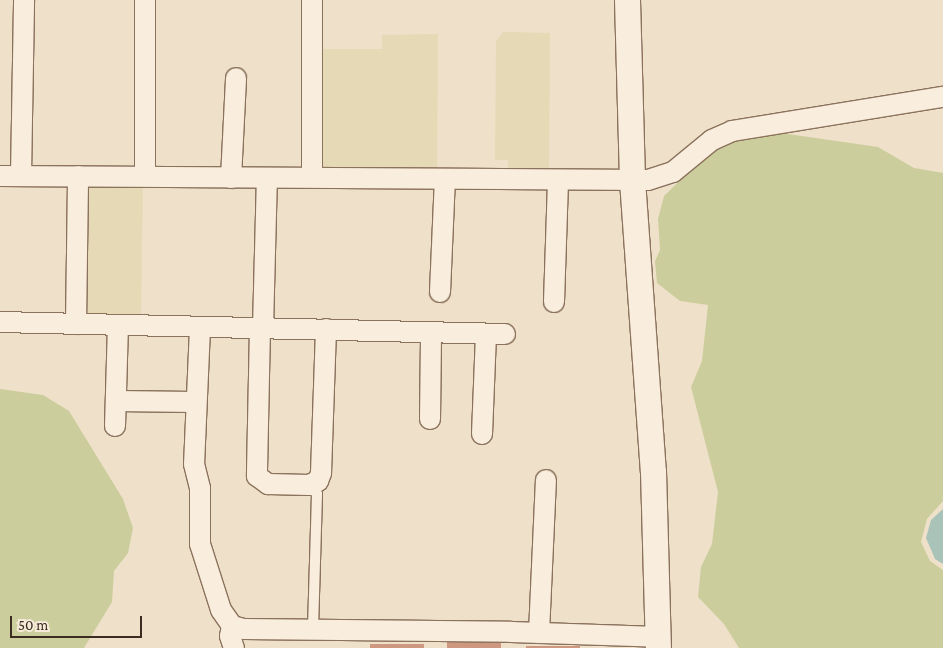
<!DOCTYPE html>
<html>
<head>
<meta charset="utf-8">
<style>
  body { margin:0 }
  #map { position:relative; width:943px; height:648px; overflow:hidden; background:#efe0c9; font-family:"Crimson Pro",serif }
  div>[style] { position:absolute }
  .farmland>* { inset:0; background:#e5d9b6 }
  .green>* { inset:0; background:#cccd9c }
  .water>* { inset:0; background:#aac3b9 }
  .building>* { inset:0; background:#cd987f; transform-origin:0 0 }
  .roads { filter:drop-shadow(1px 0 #8b725d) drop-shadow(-1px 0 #8b725d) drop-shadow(0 1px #8b725d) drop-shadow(0 -1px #8b725d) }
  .service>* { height:10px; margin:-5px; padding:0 5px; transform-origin:5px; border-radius:5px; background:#f9eedd }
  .minor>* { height:20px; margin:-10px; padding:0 10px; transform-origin:10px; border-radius:10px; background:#f9eedd }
  .tertiary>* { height:25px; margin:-12.5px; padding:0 12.5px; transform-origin:12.5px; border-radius:12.5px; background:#f9eedd }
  span { translate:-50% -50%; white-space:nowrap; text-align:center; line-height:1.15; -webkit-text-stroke:4px #f6ebd9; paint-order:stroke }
  .scale { position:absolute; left:10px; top:616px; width:132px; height:22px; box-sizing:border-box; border:2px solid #3c2b21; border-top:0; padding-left:6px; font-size:15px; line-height:18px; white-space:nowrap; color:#3c2b21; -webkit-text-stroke:4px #f6ebd9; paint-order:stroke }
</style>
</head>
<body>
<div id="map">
  <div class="farmland">
    <i style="clip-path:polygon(503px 32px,550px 33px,549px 171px,508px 171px,508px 160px,495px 160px,496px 41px)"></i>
    <i style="clip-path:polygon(438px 34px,437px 172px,319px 172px,319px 49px,382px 49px,382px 35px)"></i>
    <i style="clip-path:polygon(83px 183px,143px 183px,141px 319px,90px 318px,82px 313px)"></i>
  </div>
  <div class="green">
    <i style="clip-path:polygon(774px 132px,878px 147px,914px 168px,943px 173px,943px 501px,927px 519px,921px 542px,930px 561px,943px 570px,943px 648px,739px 648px,724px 624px,698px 597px,701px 567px,712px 544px,718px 492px,691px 387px,702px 361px,708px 305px,680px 301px,657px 283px,655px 261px,660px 250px,658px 219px,664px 196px,710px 151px,736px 136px)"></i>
    <i style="clip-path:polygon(0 389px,43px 395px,69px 411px,123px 499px,133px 528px,128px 553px,114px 571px,112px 602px,84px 648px,0 648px)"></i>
  </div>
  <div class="water">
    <i style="clip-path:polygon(943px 509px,943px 564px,935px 559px,926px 538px,931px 520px)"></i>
  </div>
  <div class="building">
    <i style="left:447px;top:642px;width:54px;height:6px"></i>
    <i style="left:370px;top:644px;width:54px;height:4px"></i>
    <i style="left:526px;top:646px;width:54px;height:2px"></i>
  </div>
  <div class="roads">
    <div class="service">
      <i style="left:309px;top:485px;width:12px;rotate:48deg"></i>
      <i style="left:317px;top:494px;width:136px;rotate:91.7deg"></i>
    </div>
    <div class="minor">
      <i style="left:145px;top:0;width:176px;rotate:90deg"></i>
      <i style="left:312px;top:0;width:176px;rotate:90deg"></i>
      <i style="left:0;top:176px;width:648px;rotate:0.35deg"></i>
      <i style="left:648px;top:180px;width:26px;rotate:-18deg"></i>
      <i style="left:673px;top:172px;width:50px;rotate:-39.4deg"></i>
      <i style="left:712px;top:140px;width:22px;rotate:-24deg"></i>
      <i style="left:732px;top:131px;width:214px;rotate:-9.2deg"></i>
      <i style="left:21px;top:176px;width:176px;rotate:-89deg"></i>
      <i style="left:231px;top:178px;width:100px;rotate:-87.1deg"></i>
      <i style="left:440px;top:292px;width:113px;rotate:-87.5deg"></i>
      <i style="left:554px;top:302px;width:122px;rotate:-88.1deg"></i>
      <i style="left:0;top:322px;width:505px;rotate:1.36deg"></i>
      <i style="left:76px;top:324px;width:148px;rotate:-89.2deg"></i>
      <i style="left:200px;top:328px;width:136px;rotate:92.5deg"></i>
      <i style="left:194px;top:464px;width:25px;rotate:76deg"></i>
      <i style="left:200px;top:488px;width:56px;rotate:90deg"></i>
      <i style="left:200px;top:544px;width:69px;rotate:72.3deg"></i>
      <i style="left:221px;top:610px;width:19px;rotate:55deg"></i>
      <i style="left:232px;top:626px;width:12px;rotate:14deg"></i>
      <i style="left:244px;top:629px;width:267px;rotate:0.6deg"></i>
      <i style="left:511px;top:632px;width:147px;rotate:1.9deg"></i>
      <i style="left:260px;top:328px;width:148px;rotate:91.2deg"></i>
      <i style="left:257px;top:476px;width:14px;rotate:36deg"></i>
      <i style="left:268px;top:484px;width:41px;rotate:1.4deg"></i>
      <i style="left:309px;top:485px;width:10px;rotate:-24deg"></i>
      <i style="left:318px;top:481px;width:9px;rotate:-69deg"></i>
      <i style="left:321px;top:473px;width:144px;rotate:-88deg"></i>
      <i style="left:263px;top:328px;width:149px;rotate:-88.5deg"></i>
      <i style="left:116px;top:401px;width:78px;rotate:0.7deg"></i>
      <i style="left:430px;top:419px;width:87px;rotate:-89.3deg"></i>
      <i style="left:115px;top:426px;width:100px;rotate:-88.3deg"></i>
      <i style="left:482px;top:434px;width:100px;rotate:-87.7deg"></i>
      <i style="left:232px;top:626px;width:10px;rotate:101deg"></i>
      <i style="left:230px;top:636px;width:13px;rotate:72deg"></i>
      <i style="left:539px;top:633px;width:153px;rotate:-87.4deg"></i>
    </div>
    <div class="tertiary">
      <i style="left:627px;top:0;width:180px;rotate:88.4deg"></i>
      <i style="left:632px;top:180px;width:292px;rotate:85.9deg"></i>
      <i style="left:653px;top:471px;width:177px;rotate:88.4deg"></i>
    </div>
  </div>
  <div class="scale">50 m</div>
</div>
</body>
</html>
